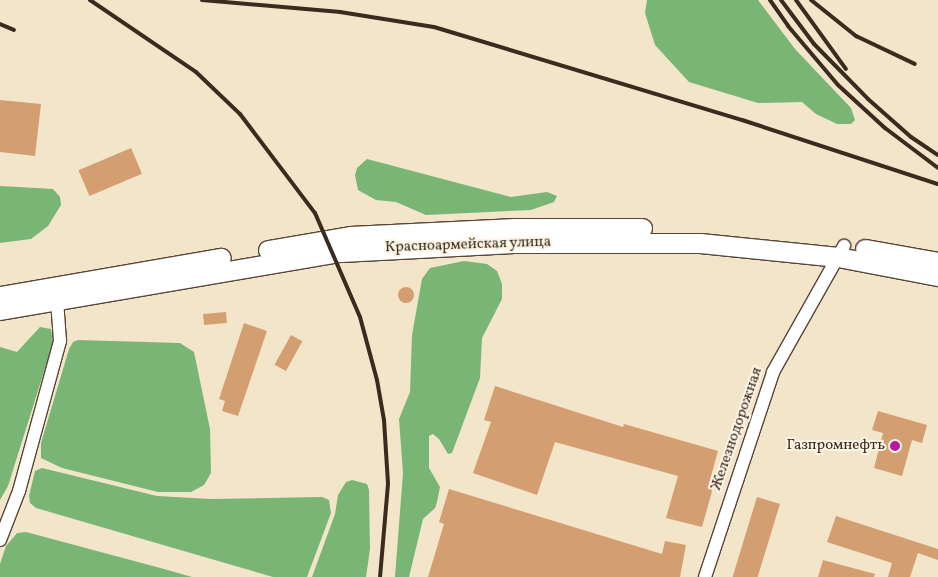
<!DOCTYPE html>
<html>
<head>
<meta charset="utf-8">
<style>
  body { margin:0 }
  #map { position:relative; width:938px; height:577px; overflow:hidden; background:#f3e5c9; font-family:Vollkorn,serif }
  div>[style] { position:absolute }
  .forest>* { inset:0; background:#79b574 }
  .building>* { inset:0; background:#d39f70; transform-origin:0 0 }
  .round { border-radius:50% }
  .roads { filter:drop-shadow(1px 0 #574638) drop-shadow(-1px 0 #574638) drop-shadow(0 1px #574638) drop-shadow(0 -1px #574638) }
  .street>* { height:12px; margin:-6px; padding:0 6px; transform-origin:6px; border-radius:6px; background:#fff }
  .primary>* { height:19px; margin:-9.5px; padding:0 9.5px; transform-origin:9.5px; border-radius:9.5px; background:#fff }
  .rail>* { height:4px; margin:-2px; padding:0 2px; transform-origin:2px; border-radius:2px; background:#3b2a1e }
  .dots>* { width:14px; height:14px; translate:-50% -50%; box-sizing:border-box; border:2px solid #fcf5e5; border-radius:50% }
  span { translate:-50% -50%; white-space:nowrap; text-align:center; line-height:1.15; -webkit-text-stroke:4px #fcf5e5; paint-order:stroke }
  .street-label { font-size:15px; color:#3b2a1e }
  .poi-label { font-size:15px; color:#3b2a1e }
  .right { translate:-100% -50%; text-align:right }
</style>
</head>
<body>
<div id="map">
  <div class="forest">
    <i style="clip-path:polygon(647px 0,758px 0,795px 49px,851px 108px,855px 120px,851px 124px,837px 124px,816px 114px,802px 102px,758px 103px,689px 82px,655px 45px,645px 13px)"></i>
    <i style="clip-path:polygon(367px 159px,511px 197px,547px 192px,557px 196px,554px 202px,531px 210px,426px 215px,396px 202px,376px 200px,358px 190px,355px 175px,357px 168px)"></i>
    <i style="clip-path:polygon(0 186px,53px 189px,60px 197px,61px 205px,48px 226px,31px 239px,0 243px)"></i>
    <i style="clip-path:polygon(464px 261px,487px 264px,497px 271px,502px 284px,502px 299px,482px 338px,480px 378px,452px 453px,448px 454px,439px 439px,433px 434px,429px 436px,429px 468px,440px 487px,437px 502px,435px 508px,423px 519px,409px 577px,395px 577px,403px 473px,399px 419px,410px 392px,412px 335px,422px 279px,430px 268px)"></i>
    <i style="clip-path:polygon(40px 327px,51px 329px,53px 343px,8px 486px,0 500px,0 347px,17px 352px)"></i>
    <i style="clip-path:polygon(78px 340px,180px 343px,194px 352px,210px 429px,211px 473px,204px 485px,191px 492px,158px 492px,62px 468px,41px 458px,41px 443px,69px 349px,73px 342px)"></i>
    <i style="clip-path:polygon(42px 468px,157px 496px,211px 499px,322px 497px,329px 500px,331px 513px,307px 577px,273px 577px,36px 508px,30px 503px,29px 496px,35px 471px)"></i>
    <i style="clip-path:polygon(352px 480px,367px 484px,369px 490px,370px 549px,366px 577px,312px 577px,335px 514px,338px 495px,346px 482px)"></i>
    <i style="clip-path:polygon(26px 532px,164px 569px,192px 577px,0 577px,0 564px,6px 546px,17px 533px)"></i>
  </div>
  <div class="building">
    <i style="clip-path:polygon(0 100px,41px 104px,35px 156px,0 152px)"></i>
    <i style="left:131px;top:148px;width:28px;height:57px;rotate:67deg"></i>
    <i class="round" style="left:398px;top:287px;width:16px;height:16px"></i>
    <i style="left:226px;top:312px;width:11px;height:23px;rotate:85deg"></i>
    <i style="clip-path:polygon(244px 323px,267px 331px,238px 416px,222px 411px,225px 401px,219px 399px)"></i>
    <i style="left:291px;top:335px;width:13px;height:34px;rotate:29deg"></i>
    <i style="clip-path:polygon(495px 386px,623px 427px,624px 424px,718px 451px,708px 487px,713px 488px,702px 527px,666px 518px,678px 476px,555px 442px,537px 495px,473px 473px,491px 422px,484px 420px)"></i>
    <i style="clip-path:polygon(878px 411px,927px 425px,922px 443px,912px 440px,902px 476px,874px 468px,883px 433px,872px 430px)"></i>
    <i style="clip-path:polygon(449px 489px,662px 554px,665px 541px,686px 545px,680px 577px,428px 577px,444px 524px,439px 522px)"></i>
    <i style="left:757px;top:497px;width:24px;height:84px;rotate:17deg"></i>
    <i style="clip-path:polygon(836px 516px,938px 549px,938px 560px,918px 553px,910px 577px,888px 577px,892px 563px,827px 542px)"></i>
    <i style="clip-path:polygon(823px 560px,875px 574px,874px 577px,818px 577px)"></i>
  </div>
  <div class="roads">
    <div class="street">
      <i style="left:0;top:540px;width:53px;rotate:-68.8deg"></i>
      <i style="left:19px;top:491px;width:156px;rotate:-74.7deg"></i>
      <i style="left:60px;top:341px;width:41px;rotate:-94.2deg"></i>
      <i style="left:705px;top:577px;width:216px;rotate:-71.6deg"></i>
      <i style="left:773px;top:372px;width:145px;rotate:-60.6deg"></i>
    </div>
    <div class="primary">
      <i style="left:865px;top:249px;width:74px;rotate:10.1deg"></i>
      <i style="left:268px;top:250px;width:83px;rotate:-9.7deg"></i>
      <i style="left:350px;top:236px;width:165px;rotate:-2.8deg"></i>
      <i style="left:515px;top:228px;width:127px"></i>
      <i style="left:0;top:296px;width:224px;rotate:-9.8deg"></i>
      <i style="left:0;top:310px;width:346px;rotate:-9.7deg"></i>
      <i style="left:341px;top:252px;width:173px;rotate:-3deg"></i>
      <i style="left:514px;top:243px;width:186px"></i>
      <i style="left:700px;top:243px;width:139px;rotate:5.8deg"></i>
      <i style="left:838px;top:257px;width:102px;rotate:10.8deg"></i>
    </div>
  </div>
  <div class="rail">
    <i style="left:90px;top:0;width:128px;rotate:34.2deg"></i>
    <i style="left:196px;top:72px;width:61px;rotate:43.7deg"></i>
    <i style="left:240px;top:114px;width:124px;rotate:52.9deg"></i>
    <i style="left:315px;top:213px;width:113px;rotate:66.6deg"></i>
    <i style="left:360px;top:317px;width:65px;rotate:74.9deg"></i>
    <i style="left:377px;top:380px;width:41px;rotate:80.1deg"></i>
    <i style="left:384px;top:420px;width:64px;rotate:86.4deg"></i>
    <i style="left:388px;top:484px;width:93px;rotate:94.9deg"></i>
    <i style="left:202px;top:0;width:139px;rotate:5deg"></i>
    <i style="left:340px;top:12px;width:95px;rotate:9.1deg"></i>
    <i style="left:434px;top:27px;width:322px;rotate:16.8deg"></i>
    <i style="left:742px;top:120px;width:206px;rotate:18.1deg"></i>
    <i style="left:770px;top:0;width:32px;rotate:55deg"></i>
    <i style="left:788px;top:26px;width:77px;rotate:49.7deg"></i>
    <i style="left:838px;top:85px;width:64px;rotate:42.5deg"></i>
    <i style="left:885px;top:128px;width:66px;rotate:37deg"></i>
    <i style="left:781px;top:0;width:55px;rotate:53.1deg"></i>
    <i style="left:814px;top:44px;width:77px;rotate:45.5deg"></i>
    <i style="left:868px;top:99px;width:57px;rotate:41.5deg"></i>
    <i style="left:911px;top:137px;width:32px;rotate:34deg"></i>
    <i style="left:796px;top:0;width:85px;rotate:54.1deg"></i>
    <i style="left:811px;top:0;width:58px;rotate:38.7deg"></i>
    <i style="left:856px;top:36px;width:65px;rotate:25.4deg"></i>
    <i style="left:0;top:24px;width:15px;rotate:23deg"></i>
  </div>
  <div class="dots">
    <i style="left:895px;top:446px;background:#b5179e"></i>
  </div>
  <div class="street-label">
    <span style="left:468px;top:245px;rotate:-2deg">Красноармейская улица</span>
    <span style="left:737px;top:429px;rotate:-71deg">Железнодорожная</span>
  </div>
  <div class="poi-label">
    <span class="right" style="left:885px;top:446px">Газпромнефть</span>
  </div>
</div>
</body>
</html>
